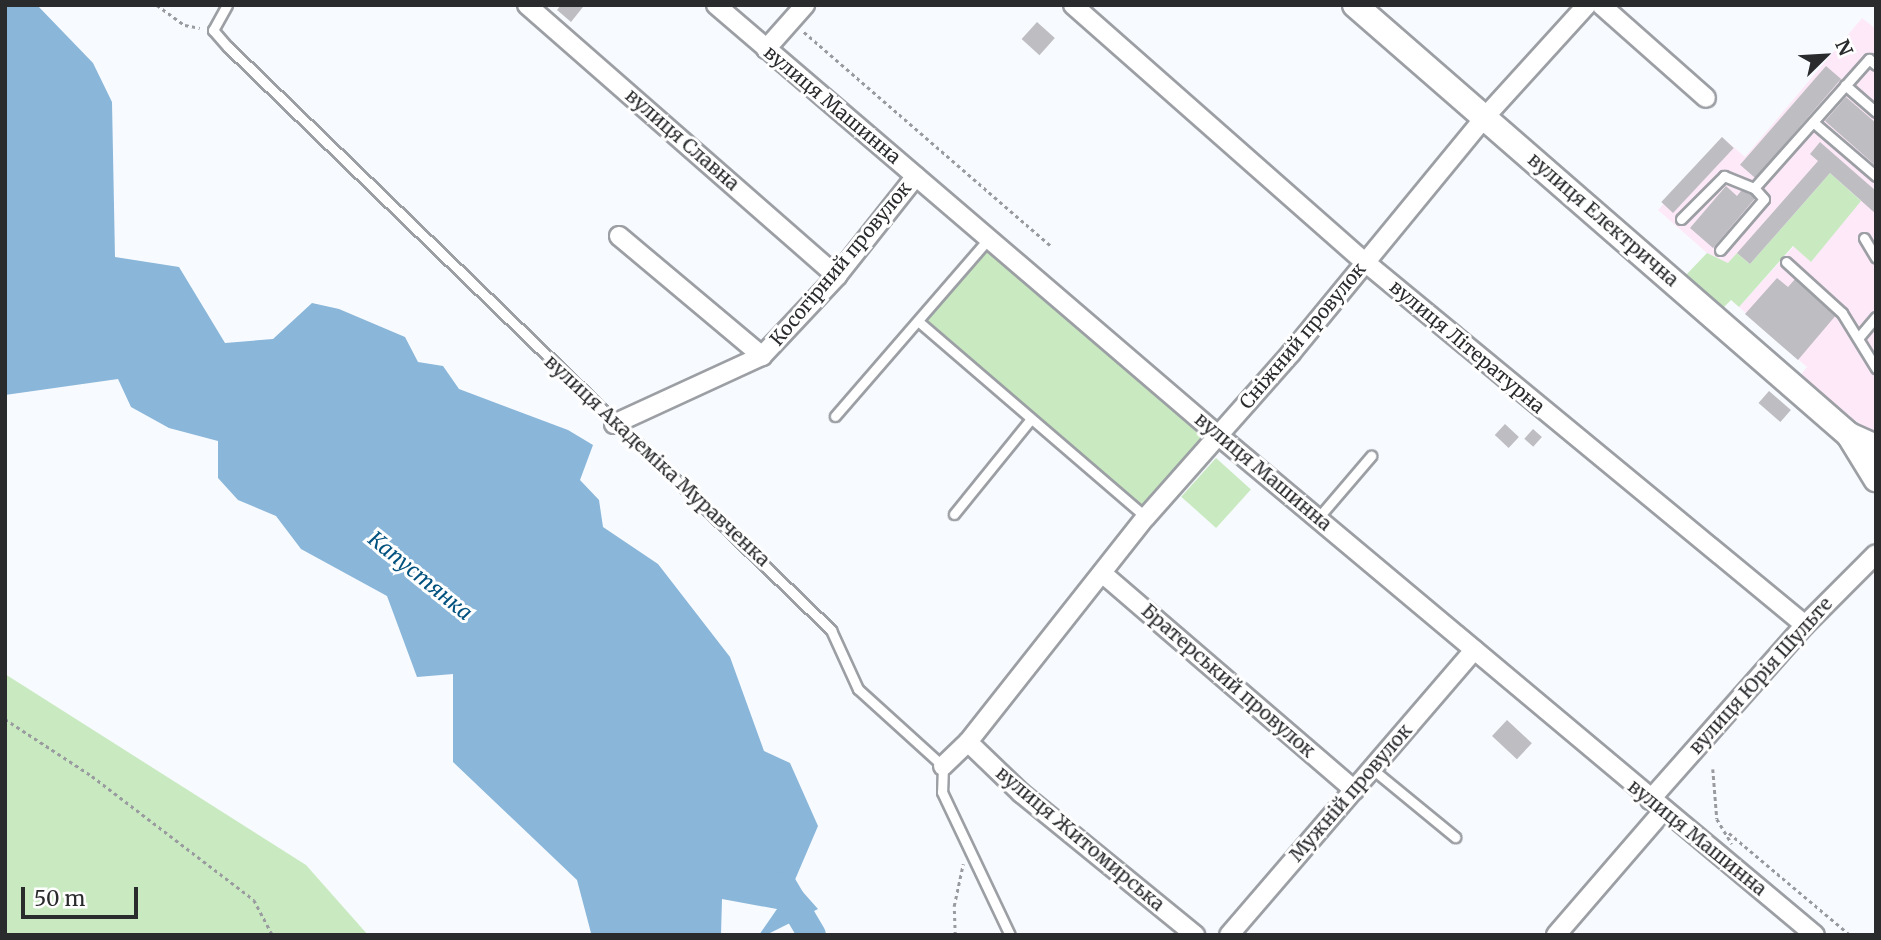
<!DOCTYPE html>
<html>
<head>
<meta charset="utf-8">
<style>
  body { margin:0 }
  #map { position:relative; width:1881px; height:940px; overflow:hidden; background:#f7faff; font-family:Merriweather,serif }
  div>[style] { position:absolute }
  .industrial>* { inset:0; background:#fee9f9 }
  .green>* { inset:0; background:#c9eac1; transform-origin:0 0 }
  .water>* { inset:0; background:#89b6d9 }
  .river>* { height:28px; margin:-14px; padding:0 14px; transform-origin:14px; border-radius:14px; background:#89b6d9 }
  .building>* { inset:0; background:#bebdc2; transform-origin:0 0 }
  .path>* { height:2.5px; margin-top:-1.25px; transform-origin:0; background:repeating-linear-gradient(90deg,#999b9f 0 3.5px,transparent 0 7px) }
  .roads { filter:drop-shadow(2px 0 #9c9fa4) drop-shadow(-2px 0 #9c9fa4) drop-shadow(0 2px #9c9fa4) drop-shadow(0 -2px #9c9fa4) }
  .lane>* { height:9px; margin:-4.5px; padding:0 4.5px; transform-origin:4.5px; border-radius:4.5px; background:#fff }
  .street>* { height:18px; margin:-9px; padding:0 9px; transform-origin:9px; border-radius:9px; background:#fff }
  .secondary>* { height:24px; margin:-12px; padding:0 12px; transform-origin:12px; border-radius:12px; background:#fff }
  span { translate:-50% -50%; white-space:nowrap; text-align:center; line-height:1.15; -webkit-text-stroke:6px #fff; paint-order:stroke }
  .street-label { font-size:19px; color:#292b2d }
  .water-label { font-size:21px; color:#02527f; font-style:italic }
  .frame { position:absolute; inset:0; border:7px solid #292b2d; pointer-events:none }
  .north { position:absolute; left:1790px; top:21px; width:70px; height:70px; -webkit-text-stroke:5px #fff; paint-order:stroke; rotate:66deg; font-size:19px; font-weight:700; line-height:28px; text-align:center; color:#292b2d }
  .north::after { content:''; display:block; margin:auto; width:24px; height:32px; background:#292b2d; clip-path:polygon(50% 0,100% 100%,50% 72%,0 100%) }
  .scale { position:absolute; left:21px; top:887px; width:117px; height:32px; box-sizing:border-box; border:4px solid #292b2d; border-top:0; padding-left:9px; font-size:21px; line-height:24px; white-space:nowrap; color:#292b2d; -webkit-text-stroke:5px #fff; paint-order:stroke }
</style>
</head>
<body>
<div id="map">
  <div class="industrial">
    <i style="clip-path:polygon(1862px 18px,1876px 29px,1876px 437px,1800px 376px,1807px 367px,1739px 307px,1794px 246px,1811px 262px,1861px 200px,1830px 173px,1750px 264px,1728px 263px,1707px 253px,1658px 210px,1722px 137px,1745px 157px)"></i>
  </div>
  <div class="green">
    <i style="clip-path:polygon(1830px 173px,1861px 201px,1811px 262px,1793px 246px,1739px 307px,1731px 300px,1722px 309px,1686px 275px,1707px 253px,1728px 263px,1737px 253px,1750px 264px)"></i>
    <i style="left:986px;top:249px;width:289px;height:92px;rotate:41deg"></i>
    <i style="left:1216px;top:458px;width:47px;height:52px;rotate:42deg"></i>
    <i style="clip-path:polygon(5px 674px,306px 865px,368px 935px,5px 935px)"></i>
  </div>
  <div class="water">
    <i style="clip-path:polygon(5px 5px,37px 5px,93px 63px,112px 102px,115px 257px,179px 267px,225px 343px,273px 339px,312px 303px,339px 309px,405px 337px,418px 362px,443px 366px,459px 389px,568px 430px,593px 445px,580px 480px,599px 500px,603px 527px,658px 564px,730px 657px,764px 751px,790px 763px,818px 826px,794px 882px,818px 909px,766px 935px,759px 935px,777px 909px,722px 899px,721px 935px,591px 933px,577px 880px,453px 762px,453px 674px,417px 677px,387px 596px,301px 549px,276px 516px,238px 500px,218px 478px,218px 441px,169px 428px,131px 407px,118px 379px,5px 395px)"></i>
  </div>
  <div class="river">
    <i style="left:783px;top:886px;width:57px;rotate:59.4deg"></i>
  </div>
  <div class="building">
    <i style="clip-path:polygon(561px 5px,581px 5px,583px 7px,571px 22px,557px 10px)"></i>
    <i style="left:1037px;top:22px;width:24px;height:23px;rotate:42deg"></i>
    <i style="left:1826px;top:66px;width:20px;height:131px;rotate:41deg"></i>
    <i style="clip-path:polygon(1846px 97px,1876px 123px,1876px 166px,1825px 121px)"></i>
    <i style="left:1722px;top:137px;width:16px;height:89px;rotate:43deg"></i>
    <i style="clip-path:polygon(1820px 142px,1876px 191px,1876px 214px,1830px 173px,1750px 264px,1737px 253px,1818px 161px,1810px 154px)"></i>
    <i style="clip-path:polygon(1726px 186px,1737px 196px,1745px 186px,1757px 196px,1713px 248px,1690px 228px)"></i>
    <i style="clip-path:polygon(1777px 278px,1788px 287px,1796px 278px,1837px 314px,1798px 360px,1745px 314px)"></i>
    <i style="left:1769px;top:391px;width:29px;height:16px;rotate:41deg"></i>
    <i style="left:1505px;top:424px;width:19px;height:15px;rotate:43deg"></i>
    <i style="left:1533px;top:429px;width:12px;height:13px;rotate:42deg"></i>
    <i style="left:1507px;top:720px;width:34px;height:22px;rotate:43deg"></i>
  </div>
  <div class="path">
    <i style="left:157px;top:5px;width:34px;rotate:36deg"></i>
    <i style="left:185px;top:25px;width:15px;rotate:11deg"></i>
    <i style="left:804px;top:32px;width:328px;rotate:40.9deg"></i>
    <i style="left:5px;top:719px;width:104px;rotate:33.2deg"></i>
    <i style="left:92px;top:776px;width:204px;rotate:37.4deg"></i>
    <i style="left:254px;top:900px;width:40px;rotate:62deg"></i>
    <i style="left:1713px;top:769px;width:50px;rotate:85.4deg"></i>
    <i style="left:1717px;top:819px;width:29px;rotate:59deg"></i>
    <i style="left:1729px;top:833px;width:158px;rotate:40.1deg"></i>
    <i style="left:955px;top:935px;width:29px;rotate:-92deg"></i>
    <i style="left:954px;top:906px;width:43px;rotate:-77.9deg"></i>
  </div>
  <div class="roads">
    <div class="lane">
      <i style="left:227px;top:5px;width:29px;rotate:119deg"></i>
      <i style="left:213px;top:30px;width:23px;rotate:49deg"></i>
      <i style="left:228px;top:47px;width:839px;rotate:44.03deg"></i>
      <i style="left:831px;top:630px;width:65px;rotate:65.4deg"></i>
      <i style="left:858px;top:689px;width:115px;rotate:42.2deg"></i>
      <i style="left:943px;top:766px;width:26px;rotate:92deg"></i>
      <i style="left:942px;top:792px;width:158px;rotate:64.6deg"></i>
      <i style="left:1845px;top:85px;width:41px;rotate:41.1deg"></i>
      <i style="left:1813px;top:122px;width:83px;rotate:40.6deg"></i>
      <i style="left:1681px;top:219px;width:61px;rotate:-45deg"></i>
      <i style="left:1724px;top:176px;width:32px;rotate:22deg"></i>
      <i style="left:1754px;top:188px;width:173px;rotate:-48.3deg"></i>
      <i style="left:1869px;top:59px;width:9px;rotate:41deg"></i>
      <i style="left:1864px;top:238px;width:23px;rotate:59deg"></i>
      <i style="left:1720px;top:250px;width:67px;rotate:-49.2deg"></i>
      <i style="left:1764px;top:199px;width:15px;rotate:-132deg"></i>
      <i style="left:1786px;top:262px;width:76px;rotate:42.3deg"></i>
      <i style="left:1842px;top:313px;width:65px;rotate:58.3deg"></i>
      <i style="left:918px;top:321px;width:301px;rotate:40.7deg"></i>
      <i style="left:1859px;top:337px;width:26px;rotate:-50deg"></i>
      <i style="left:835px;top:416px;width:235px;rotate:-49.1deg"></i>
      <i style="left:954px;top:514px;width:122px;rotate:-51deg"></i>
      <i style="left:1318px;top:518px;width:82px;rotate:-49.5deg"></i>
      <i style="left:1371px;top:768px;width:109px;rotate:39.4deg"></i>
    </div>
    <div class="street">
      <i style="left:527px;top:5px;width:412px;rotate:41.2deg"></i>
      <i style="left:716px;top:5px;width:662px;rotate:40.59deg"></i>
      <i style="left:1219px;top:436px;width:777px;rotate:39.94deg"></i>
      <i style="left:1073px;top:5px;width:389px;rotate:41.4deg"></i>
      <i style="left:1365px;top:262px;width:570px;rotate:39.52deg"></i>
      <i style="left:1601px;top:5px;width:140px;rotate:41.5deg"></i>
      <i style="left:766px;top:49px;width:59px;rotate:-48.4deg"></i>
      <i style="left:619px;top:236px;width:187px;rotate:40deg"></i>
      <i style="left:614px;top:424px;width:163px;rotate:-24.7deg"></i>
      <i style="left:762px;top:356px;width:110px;rotate:-46.8deg"></i>
      <i style="left:837px;top:276px;width:127px;rotate:-51.7deg"></i>
      <i style="left:1102px;top:573px;width:333px;rotate:40.7deg"></i>
      <i style="left:968px;top:742px;width:74px;rotate:43.9deg"></i>
      <i style="left:1021px;top:793px;width:225px;rotate:39.2deg"></i>
      <i style="left:943px;top:766px;width:35px;rotate:-44deg"></i>
      <i style="left:968px;top:742px;width:287px;rotate:-51.7deg"></i>
      <i style="left:1146px;top:517px;width:219px;rotate:-48.5deg"></i>
      <i style="left:1291px;top:353px;width:306px;rotate:-50.6deg"></i>
      <i style="left:1485px;top:117px;width:151px;rotate:-47.7deg"></i>
      <i style="left:1650px;top:800px;width:234px;rotate:-48.5deg"></i>
      <i style="left:1805px;top:625px;width:100px;rotate:-45deg"></i>
      <i style="left:1229px;top:935px;width:376px;rotate:-49.3deg"></i>
      <i style="left:1556px;top:935px;width:164px;rotate:-49.2deg"></i>
    </div>
    <div class="secondary">
      <i style="left:1355px;top:5px;width:655px;rotate:41.04deg"></i>
      <i style="left:1849px;top:435px;width:30px;rotate:24deg"></i>
      <i style="left:1849px;top:435px;width:52px;rotate:58.5deg"></i>
    </div>
  </div>
  <div class="street-label">
    <span style="left:832px;top:105px;rotate:40deg">вулиця Машинна</span>
    <span style="left:682px;top:140px;rotate:41deg">вулиця Славна</span>
    <span style="left:1603px;top:220px;rotate:41deg">вулиця Електрична</span>
    <span style="left:841px;top:264px;rotate:-50deg">Косогірний провулок</span>
    <span style="left:1303px;top:336px;rotate:-50deg">Сніжний провулок</span>
    <span style="left:1467px;top:347px;rotate:40deg">вулиця Літературна</span>
    <span style="left:657px;top:461px;rotate:43deg">вулиця Академіка Муравченка</span>
    <span style="left:1263px;top:472px;rotate:40deg">вулиця Машинна</span>
    <span style="left:1761px;top:676px;rotate:-48deg">вулиця Юрія Шульте</span>
    <span style="left:1228px;top:681px;rotate:41deg">Братерський провулок</span>
    <span style="left:1351px;top:793px;rotate:-49deg">Мужній провулок</span>
    <span style="left:1697px;top:838px;rotate:39deg">вулиця Машинна</span>
    <span style="left:1080px;top:839px;rotate:40deg">вулиця Житомирська</span>
  </div>
  <div class="water-label">
    <span style="left:420px;top:576px;rotate:39deg">Капустянка</span>
  </div>
  <div class="frame"></div>
  <div class="north">N</div>
  <div class="scale">50 m</div>
</div>
</body>
</html>
